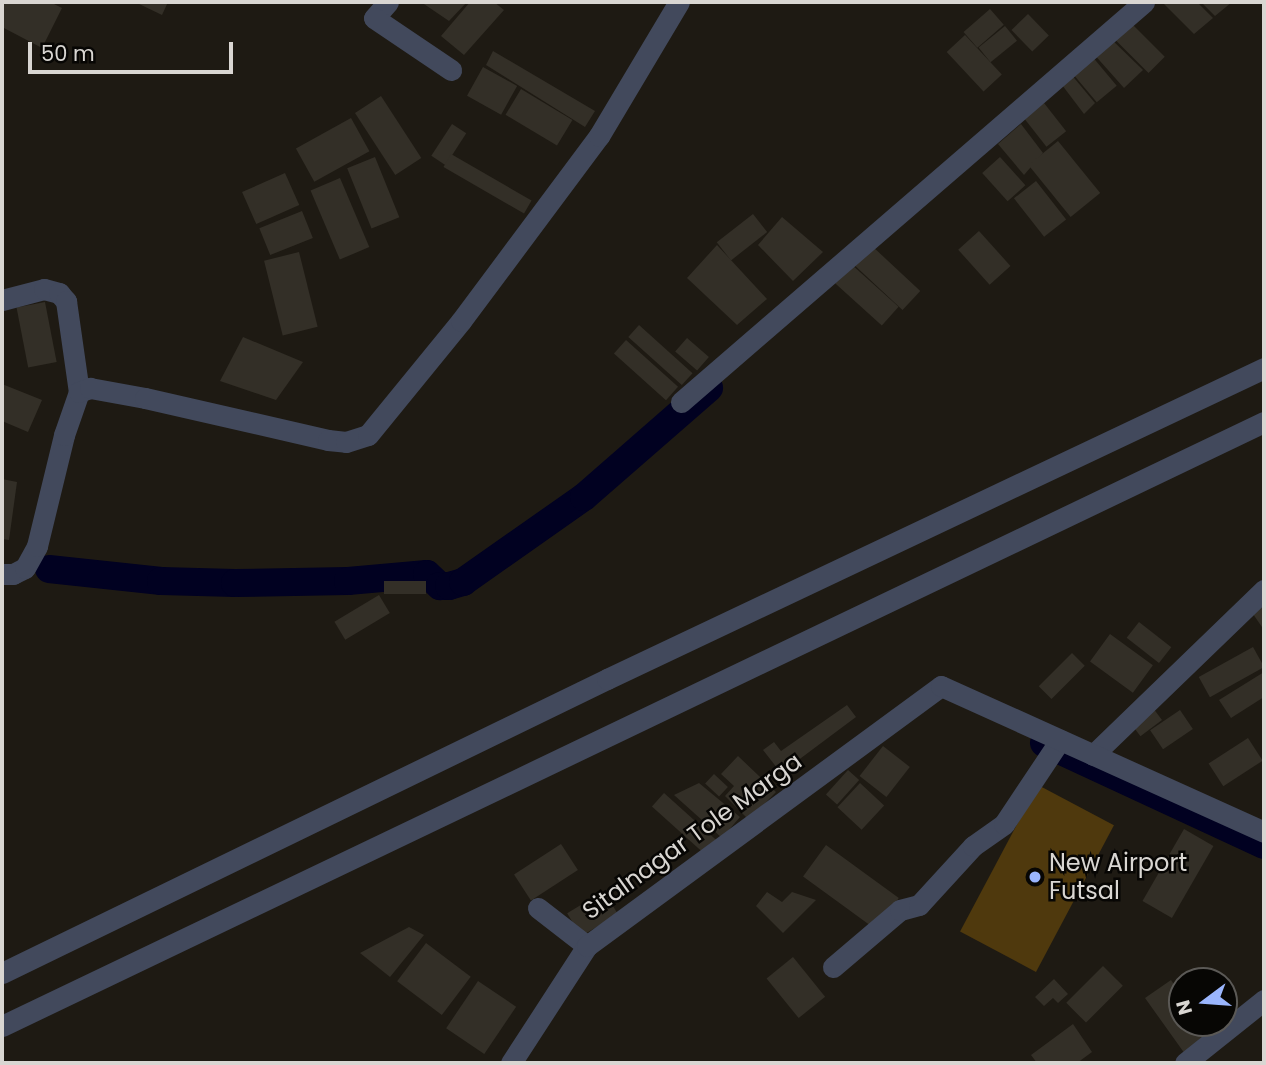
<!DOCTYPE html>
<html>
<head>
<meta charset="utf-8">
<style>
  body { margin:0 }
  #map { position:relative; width:1266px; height:1065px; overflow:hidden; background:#1e1a13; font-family:Poppins,sans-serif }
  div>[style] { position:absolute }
  .green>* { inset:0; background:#4f390d; transform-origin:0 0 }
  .canal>* { height:28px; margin:-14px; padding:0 14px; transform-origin:14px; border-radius:14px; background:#010121 }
  .building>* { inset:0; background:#332f27; transform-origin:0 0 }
  .minor>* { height:21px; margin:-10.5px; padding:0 10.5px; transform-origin:10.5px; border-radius:10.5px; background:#42495c }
  .tertiary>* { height:21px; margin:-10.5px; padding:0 10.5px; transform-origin:10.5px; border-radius:10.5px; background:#42495c }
  .dots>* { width:19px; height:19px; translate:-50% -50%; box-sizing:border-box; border:4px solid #070604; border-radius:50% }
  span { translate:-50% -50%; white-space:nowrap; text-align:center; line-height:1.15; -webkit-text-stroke:5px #070604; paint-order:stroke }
  .street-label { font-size:24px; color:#d9d6d2 }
  .poi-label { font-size:24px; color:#d9d6d2 }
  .left { translate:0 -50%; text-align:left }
  .frame { position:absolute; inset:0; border:4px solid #d9d6d2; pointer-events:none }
  .north { position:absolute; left:1168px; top:967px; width:70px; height:70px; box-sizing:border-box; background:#070604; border:2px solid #5b5956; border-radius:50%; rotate:254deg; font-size:19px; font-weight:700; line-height:28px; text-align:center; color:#d9d6d2 }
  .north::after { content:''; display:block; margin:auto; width:24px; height:32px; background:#9ab5fd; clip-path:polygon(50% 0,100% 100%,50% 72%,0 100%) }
  .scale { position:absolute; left:28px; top:42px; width:205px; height:32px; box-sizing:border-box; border:4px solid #d9d6d2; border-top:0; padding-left:9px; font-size:21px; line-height:24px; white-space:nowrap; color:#d9d6d2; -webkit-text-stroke:5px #070604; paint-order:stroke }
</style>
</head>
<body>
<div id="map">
  <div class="green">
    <i style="left:1038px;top:785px;width:86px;height:166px;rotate:28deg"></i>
  </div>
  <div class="canal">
    <i style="left:49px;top:569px;width:113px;rotate:6.1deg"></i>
    <i style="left:161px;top:581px;width:74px;rotate:1.5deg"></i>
    <i style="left:235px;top:583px;width:113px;rotate:-1deg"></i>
    <i style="left:348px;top:581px;width:79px;rotate:-5.1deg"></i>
    <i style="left:427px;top:574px;width:18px;rotate:43deg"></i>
    <i style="left:440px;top:586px;width:9px"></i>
    <i style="left:449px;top:586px;width:15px;rotate:-16deg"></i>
    <i style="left:463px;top:582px;width:148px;rotate:-35.1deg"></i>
    <i style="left:584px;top:497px;width:166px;rotate:-41.1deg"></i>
    <i style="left:1044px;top:743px;width:242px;rotate:24.9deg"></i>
  </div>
  <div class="building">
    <i style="clip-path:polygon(2px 2px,50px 2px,62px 8px,42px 48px,2px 27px)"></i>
    <i style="clip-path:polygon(135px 2px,168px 2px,162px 15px)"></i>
    <i style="clip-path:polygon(421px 2px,467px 2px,449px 21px)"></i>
    <i style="clip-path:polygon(470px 2px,494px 2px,504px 10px,464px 55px,441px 36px)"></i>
    <i style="clip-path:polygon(1162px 2px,1197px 2px,1213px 18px,1194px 34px)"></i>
    <i style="clip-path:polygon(1201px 2px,1232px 2px,1215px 16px)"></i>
    <i style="left:990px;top:9px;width:21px;height:35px;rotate:49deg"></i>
    <i style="left:1028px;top:14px;width:30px;height:23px;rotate:46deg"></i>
    <i style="left:1128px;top:20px;width:52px;height:23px;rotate:45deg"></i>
    <i style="left:1005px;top:26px;width:19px;height:34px;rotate:51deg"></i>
    <i style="left:965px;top:35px;width:54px;height:25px;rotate:47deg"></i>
    <i style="clip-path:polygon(1108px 36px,1143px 70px,1124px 88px,1092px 52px)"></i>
    <i style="clip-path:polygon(493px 51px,595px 111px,585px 127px,486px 65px)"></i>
    <i style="left:1091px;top:55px;width:40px;height:26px;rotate:50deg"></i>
    <i style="left:483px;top:67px;width:39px;height:33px;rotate:29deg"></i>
    <i style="clip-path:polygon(1070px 73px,1095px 103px,1084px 114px,1059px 81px)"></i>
    <i style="left:521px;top:89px;width:60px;height:30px;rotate:31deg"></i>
    <i style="left:381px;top:96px;width:74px;height:31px;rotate:57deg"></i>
    <i style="left:1044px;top:103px;width:36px;height:25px;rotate:52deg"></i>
    <i style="left:351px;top:118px;width:38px;height:63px;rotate:61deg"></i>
    <i style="left:452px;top:124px;width:17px;height:38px;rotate:33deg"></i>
    <i style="clip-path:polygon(1021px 124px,1043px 153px,1024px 175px,998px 144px)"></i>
    <i style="left:1058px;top:141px;width:67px;height:38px;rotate:51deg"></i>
    <i style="left:451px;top:154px;width:93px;height:15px;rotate:30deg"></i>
    <i style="left:375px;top:157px;width:65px;height:30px;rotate:68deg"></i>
    <i style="left:1000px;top:157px;width:38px;height:24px;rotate:48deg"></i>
    <i style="left:285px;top:173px;width:35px;height:47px;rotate:66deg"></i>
    <i style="left:340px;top:178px;width:75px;height:32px;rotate:67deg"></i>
    <i style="left:1036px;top:181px;width:49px;height:28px;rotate:52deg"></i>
    <i style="left:302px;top:211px;width:29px;height:46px;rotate:68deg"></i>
    <i style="left:753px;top:214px;width:23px;height:46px;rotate:52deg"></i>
    <i style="clip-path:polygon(782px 217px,823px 252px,793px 281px,758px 245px)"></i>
    <i style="left:979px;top:231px;width:47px;height:28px;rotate:48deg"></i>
    <i style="clip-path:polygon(717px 245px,767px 299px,737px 325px,687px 278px)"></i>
    <i style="left:872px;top:246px;width:66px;height:26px;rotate:43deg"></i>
    <i style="left:299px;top:252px;width:77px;height:36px;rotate:76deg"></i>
    <i style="left:851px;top:264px;width:64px;height:25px;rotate:42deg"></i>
    <i style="left:45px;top:302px;width:61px;height:29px;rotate:79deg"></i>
    <i style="left:639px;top:325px;width:72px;height:16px;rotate:42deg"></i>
    <i style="clip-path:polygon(243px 337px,303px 362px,276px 400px,220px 381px)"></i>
    <i style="left:687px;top:338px;width:29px;height:18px;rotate:41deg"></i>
    <i style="left:626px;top:340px;width:70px;height:18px;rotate:42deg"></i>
    <i style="clip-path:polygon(2px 384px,42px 400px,28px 432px,2px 421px)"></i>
    <i style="clip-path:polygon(2px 479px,17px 482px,9px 540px,2px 539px)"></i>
    <i style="left:384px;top:581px;width:42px;height:13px"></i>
    <i style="left:379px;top:595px;width:21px;height:52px;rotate:59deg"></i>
    <i style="clip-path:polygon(1264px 605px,1264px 630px,1253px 614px)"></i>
    <i style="left:1139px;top:622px;width:41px;height:20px;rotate:38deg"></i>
    <i style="left:1110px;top:634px;width:53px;height:34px;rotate:36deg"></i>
    <i style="left:1253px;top:647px;width:23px;height:62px;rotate:61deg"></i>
    <i style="left:1072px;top:653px;width:18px;height:47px;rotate:45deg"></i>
    <i style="clip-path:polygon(1264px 672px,1264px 697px,1231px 718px,1219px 700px)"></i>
    <i style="clip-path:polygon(847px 705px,856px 717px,781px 773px,763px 750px,774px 742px,781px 751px)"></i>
    <i style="left:1153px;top:708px;width:15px;height:27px;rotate:53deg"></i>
    <i style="left:1180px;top:710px;width:23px;height:36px;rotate:56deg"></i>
    <i style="left:1248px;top:738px;width:27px;height:47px;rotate:57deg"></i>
    <i style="left:883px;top:746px;width:34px;height:38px;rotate:38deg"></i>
    <i style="clip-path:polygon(738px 756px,776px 792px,749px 820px,725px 796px,734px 786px,721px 774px)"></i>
    <i style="left:848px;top:770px;width:15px;height:33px;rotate:42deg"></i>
    <i style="left:714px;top:774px;width:19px;height:13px;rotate:43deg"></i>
    <i style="clip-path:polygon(699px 783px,740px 817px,722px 838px,674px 795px)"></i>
    <i style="left:860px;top:783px;width:33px;height:33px;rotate:43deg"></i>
    <i style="left:664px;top:793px;width:74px;height:18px;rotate:42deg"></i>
    <i style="left:1184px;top:829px;width:34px;height:83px;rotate:30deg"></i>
    <i style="left:561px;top:844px;width:31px;height:56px;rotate:57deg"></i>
    <i style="left:826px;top:845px;width:90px;height:39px;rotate:36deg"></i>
    <i style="left:604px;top:891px;width:27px;height:43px;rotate:59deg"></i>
    <i style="clip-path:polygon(767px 892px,782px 902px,792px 892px,816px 900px,783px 933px,756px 906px)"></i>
    <i style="clip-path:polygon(409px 927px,424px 935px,390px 977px,360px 953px)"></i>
    <i style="left:426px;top:943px;width:56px;height:48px;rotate:37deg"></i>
    <i style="left:793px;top:957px;width:51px;height:34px;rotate:51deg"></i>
    <i style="left:1103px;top:966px;width:28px;height:52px;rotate:45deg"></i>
    <i style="clip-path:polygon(1054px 979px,1068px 994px,1058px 1003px,1053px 998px,1044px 1006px,1035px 997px)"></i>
    <i style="clip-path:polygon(1171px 980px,1182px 996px,1182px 1023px,1201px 1023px,1210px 1036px,1185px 1054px,1145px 998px)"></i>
    <i style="left:478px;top:981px;width:46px;height:57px;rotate:34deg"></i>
    <i style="clip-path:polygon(1073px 1024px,1092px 1052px,1077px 1063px,1037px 1063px,1031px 1055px)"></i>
  </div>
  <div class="minor">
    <i style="left:388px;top:2px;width:21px;rotate:131deg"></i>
    <i style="left:374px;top:18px;width:93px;rotate:34deg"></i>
    <i style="left:2px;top:300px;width:43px;rotate:-14.7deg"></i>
    <i style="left:44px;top:289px;width:16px;rotate:15deg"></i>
    <i style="left:59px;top:293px;width:11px;rotate:49deg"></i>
    <i style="left:66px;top:301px;width:92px;rotate:81.9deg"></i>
    <i style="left:681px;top:402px;width:612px;rotate:-40.82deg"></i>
    <i style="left:2px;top:574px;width:11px"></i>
    <i style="left:13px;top:574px;width:13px;rotate:-27deg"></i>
    <i style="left:25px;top:568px;width:25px;rotate:-61deg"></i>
    <i style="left:37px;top:546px;width:114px;rotate:-76.3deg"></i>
    <i style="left:64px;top:435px;width:46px;rotate:-70.8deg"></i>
    <i style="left:79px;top:392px;width:12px;rotate:-20deg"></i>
    <i style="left:90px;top:388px;width:56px;rotate:10.3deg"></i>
    <i style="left:145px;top:398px;width:188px;rotate:12.9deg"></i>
    <i style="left:328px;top:440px;width:18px;rotate:6deg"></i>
    <i style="left:346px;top:442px;width:23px;rotate:-18deg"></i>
    <i style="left:368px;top:435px;width:147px;rotate:-50.8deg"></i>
    <i style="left:461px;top:321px;width:231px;rotate:-53.3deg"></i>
    <i style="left:599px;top:136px;width:156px;rotate:-59.2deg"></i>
    <i style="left:1093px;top:755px;width:238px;rotate:-44deg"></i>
    <i style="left:538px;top:908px;width:62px;rotate:37.8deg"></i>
    <i style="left:833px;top:967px;width:88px;rotate:-40.4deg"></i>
    <i style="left:900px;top:910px;width:20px;rotate:-15deg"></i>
    <i style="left:919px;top:905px;width:80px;rotate:-47.5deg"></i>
    <i style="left:973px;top:846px;width:38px;rotate:-35deg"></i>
    <i style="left:1004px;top:824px;width:101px;rotate:-56.3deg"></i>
    <i style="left:511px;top:1063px;width:140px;rotate:-57deg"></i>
    <i style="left:587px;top:946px;width:439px;rotate:-36.3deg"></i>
    <i style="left:941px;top:686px;width:354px;rotate:24.3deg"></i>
    <i style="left:1185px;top:1063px;width:101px;rotate:-38.6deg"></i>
  </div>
  <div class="tertiary">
    <i style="left:2px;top:973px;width:673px;rotate:-25.92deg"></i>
    <i style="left:607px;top:679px;width:727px;rotate:-25.33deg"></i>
    <i style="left:2px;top:1026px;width:1399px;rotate:-25.58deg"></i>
  </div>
  <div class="dots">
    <i style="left:1035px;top:877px;background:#9ab5fd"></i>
  </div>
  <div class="street-label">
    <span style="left:692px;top:836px;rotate:-36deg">Sitalnagar Tole Marga</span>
  </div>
  <div class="poi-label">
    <span class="left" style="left:1049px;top:877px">New Airport<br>Futsal</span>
  </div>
  <div class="frame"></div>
  <div class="north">N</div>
  <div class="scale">50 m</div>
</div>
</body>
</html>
